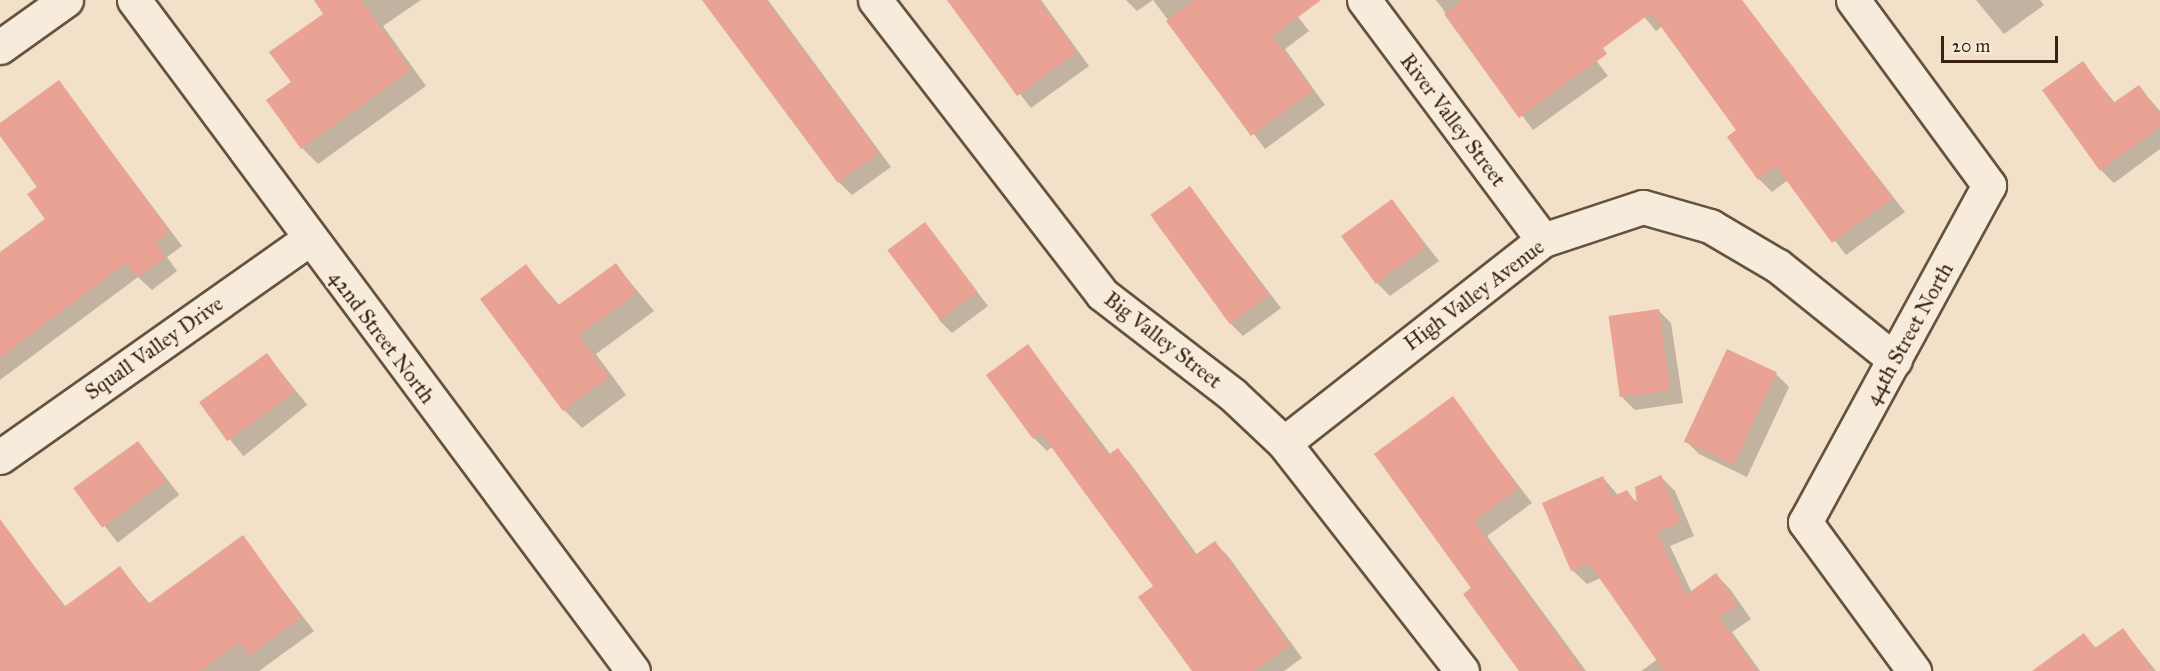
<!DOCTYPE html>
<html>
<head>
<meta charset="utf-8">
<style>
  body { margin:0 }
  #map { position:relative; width:2160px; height:671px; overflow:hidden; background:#f2e0c8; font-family:"IM FELL Great Primer",serif }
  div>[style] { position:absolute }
  .shadow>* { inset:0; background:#0003; transform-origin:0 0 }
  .building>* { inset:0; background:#e9a294; transform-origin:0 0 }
  .roads { filter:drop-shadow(2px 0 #66523e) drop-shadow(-2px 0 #66523e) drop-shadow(0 2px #66523e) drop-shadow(0 -2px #66523e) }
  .minor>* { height:33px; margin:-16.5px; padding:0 16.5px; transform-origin:16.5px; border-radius:16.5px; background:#f7ebdb }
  span { translate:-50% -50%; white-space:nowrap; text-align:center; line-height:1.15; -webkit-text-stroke:4.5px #f7ebdb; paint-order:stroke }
  .street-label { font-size:21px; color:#382210 }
  .scale { position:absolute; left:1941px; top:36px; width:117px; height:27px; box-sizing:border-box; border:3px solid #382210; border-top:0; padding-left:8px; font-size:18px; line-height:21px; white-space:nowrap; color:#382210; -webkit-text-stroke:4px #f7ebdb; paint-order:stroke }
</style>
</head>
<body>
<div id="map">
  <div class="shadow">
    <i style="clip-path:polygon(315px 0,421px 0,383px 26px,426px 86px,318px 164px,302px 148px,293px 82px,325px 14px)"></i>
    <i style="clip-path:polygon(720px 0,768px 0,891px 167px,852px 195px,839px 182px)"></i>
    <i style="clip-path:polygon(947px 0,1041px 0,1089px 66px,1031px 108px)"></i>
    <i style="clip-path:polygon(1126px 0,1153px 0,1137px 11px)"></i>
    <i style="clip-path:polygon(1153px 0,1285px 0,1309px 31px,1285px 49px,1325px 105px,1265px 149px)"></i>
    <i style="clip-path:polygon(1436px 0,1550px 0,1608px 76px,1533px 130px)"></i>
    <i style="clip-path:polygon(1630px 0,1733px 0,1745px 7px,1905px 212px,1846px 255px,1788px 180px,1772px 192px,1759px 179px,1738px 131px,1662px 26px,1656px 31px)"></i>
    <i style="clip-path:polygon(1976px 0,2040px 0,2044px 5px,2004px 34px)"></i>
    <i style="clip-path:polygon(2082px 63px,2116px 104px,2139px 87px,2160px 111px,2160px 149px,2114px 183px,2101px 170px)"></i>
    <i style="clip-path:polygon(59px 82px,182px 246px,167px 257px,177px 271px,152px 290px,138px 277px,0 380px,0 254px,47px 220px,39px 187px,0 133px,0 125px)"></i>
    <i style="clip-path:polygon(1190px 188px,1281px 308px,1243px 336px,1230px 323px)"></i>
    <i style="clip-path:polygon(1392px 201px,1439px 261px,1390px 296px,1377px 283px)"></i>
    <i style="clip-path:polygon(925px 224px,988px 306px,952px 333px,939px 320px)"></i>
    <i style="clip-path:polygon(616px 265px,654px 311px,596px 354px,626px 395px,582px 428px,564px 410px,526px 266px,560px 306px)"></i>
    <i style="clip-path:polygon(1658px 310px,1671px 323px,1683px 403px,1635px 410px,1622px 397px)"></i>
    <i style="clip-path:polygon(1028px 346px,1111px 455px,1118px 450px,1130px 463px,1198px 556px,1215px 543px,1228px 556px,1302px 658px,1284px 671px,1207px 671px,1155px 587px,1053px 446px,1047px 451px,1034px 438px)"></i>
    <i style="clip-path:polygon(1728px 351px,1776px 374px,1789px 387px,1747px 477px,1699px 454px,1686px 441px)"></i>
    <i style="left:267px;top:355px;width:64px;height:82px;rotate:51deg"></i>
    <i style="clip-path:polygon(1452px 398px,1532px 503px,1487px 536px,1586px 671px,1543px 671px,1473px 588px)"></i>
    <i style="left:138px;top:442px;width:67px;height:78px;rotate:52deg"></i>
    <i style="clip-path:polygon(1661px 477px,1675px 491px,1694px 536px,1670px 546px,1692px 593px,1716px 575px,1730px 589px,1751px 619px,1732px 632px,1760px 671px,1641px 671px,1658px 659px,1601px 578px,1587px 584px,1572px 570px,1603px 478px,1618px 495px,1626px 492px,1639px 504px)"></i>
    <i style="clip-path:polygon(10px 535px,66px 607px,120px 568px,150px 604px,242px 537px,314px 631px,259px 671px,0 671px,0 543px)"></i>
    <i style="clip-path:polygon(2123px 630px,2156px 671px,2058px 671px,2084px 635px,2097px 649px)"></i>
  </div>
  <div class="building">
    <i style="clip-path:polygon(314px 0,361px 0,411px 70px,301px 149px,266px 100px,291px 82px,269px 52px,323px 14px)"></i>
    <i style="clip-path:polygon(702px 0,766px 0,879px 153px,838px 183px)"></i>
    <i style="clip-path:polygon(947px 0,1039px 0,1077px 52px,1017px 96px)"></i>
    <i style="clip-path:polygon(1194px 0,1321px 0,1273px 36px,1313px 91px,1251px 136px,1166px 21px)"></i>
    <i style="clip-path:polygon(1463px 0,1742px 0,1893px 198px,1832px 243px,1776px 166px,1758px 180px,1727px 137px,1736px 130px,1651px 13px,1603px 48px,1607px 54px,1519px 118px,1444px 14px)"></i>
    <i style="clip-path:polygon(2083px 61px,2113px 103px,2139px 85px,2160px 114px,2160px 127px,2100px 171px,2042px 90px)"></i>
    <i style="clip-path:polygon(59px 80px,170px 232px,155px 244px,166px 257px,138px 278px,126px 263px,0 358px,0 252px,45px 219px,27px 194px,37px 187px,0 136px,0 123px)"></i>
    <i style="left:1190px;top:186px;width:135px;height:49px;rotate:54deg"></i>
    <i style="left:1392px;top:199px;width:59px;height:63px;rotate:54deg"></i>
    <i style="left:925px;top:222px;width:87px;height:47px;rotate:53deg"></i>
    <i style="clip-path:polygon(616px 263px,637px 293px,579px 335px,609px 377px,563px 411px,480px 299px,526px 264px,557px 306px)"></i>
    <i style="left:1659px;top:309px;width:82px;height:51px;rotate:82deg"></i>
    <i style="clip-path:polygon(1028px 344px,1108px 455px,1118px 448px,1195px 555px,1215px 541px,1290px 645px,1254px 671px,1192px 671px,1138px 597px,1153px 586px,1041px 433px,1033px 439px,986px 375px)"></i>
    <i style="left:1727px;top:349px;width:55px;height:102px;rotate:25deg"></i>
    <i style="left:267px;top:353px;width:48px;height:84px;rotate:54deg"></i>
    <i style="clip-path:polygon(1453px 396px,1519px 488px,1474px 521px,1583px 671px,1519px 671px,1463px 594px,1471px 588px,1374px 454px)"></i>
    <i style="left:138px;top:441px;width:49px;height:80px;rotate:54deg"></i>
    <i style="clip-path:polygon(1661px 475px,1681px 522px,1657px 532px,1686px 595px,1716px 573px,1738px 604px,1719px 618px,1758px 671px,1664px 671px,1589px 563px,1571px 571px,1542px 503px,1603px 476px,1612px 497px,1627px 490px,1637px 505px,1635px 487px)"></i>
    <i style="clip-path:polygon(0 519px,64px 607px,120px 566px,148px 604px,243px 535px,302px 617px,249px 656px,240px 642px,201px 671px,0 671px)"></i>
    <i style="clip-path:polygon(2123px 628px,2154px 671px,2032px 671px,2084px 633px,2095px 648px)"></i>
  </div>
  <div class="roads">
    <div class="minor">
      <i style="left:134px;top:0;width:836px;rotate:53.36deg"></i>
      <i style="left:875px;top:0;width:371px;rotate:52.3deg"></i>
      <i style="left:1102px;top:294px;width:165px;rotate:37.6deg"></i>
      <i style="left:1233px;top:395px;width:70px;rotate:43.3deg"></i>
      <i style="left:1284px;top:443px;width:289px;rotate:52deg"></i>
      <i style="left:1364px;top:0;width:299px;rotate:53.3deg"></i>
      <i style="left:1853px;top:0;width:230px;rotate:53.7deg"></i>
      <i style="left:1989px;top:185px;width:384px;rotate:118.6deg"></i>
      <i style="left:1805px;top:522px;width:185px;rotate:53.8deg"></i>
      <i style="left:0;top:47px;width:81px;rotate:-35.5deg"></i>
      <i style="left:1284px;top:443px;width:329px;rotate:-38.1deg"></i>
      <i style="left:1543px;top:240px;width:105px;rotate:-18.3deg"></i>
      <i style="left:1643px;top:207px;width:70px;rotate:15.8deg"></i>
      <i style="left:1710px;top:226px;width:79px;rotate:30.5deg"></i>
      <i style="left:1778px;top:266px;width:150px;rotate:38.8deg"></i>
      <i style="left:0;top:457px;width:378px;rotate:-35.2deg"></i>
    </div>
  </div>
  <div class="street-label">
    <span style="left:1453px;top:120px;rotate:53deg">River Valley Street</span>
    <span style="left:1474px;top:295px;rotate:-37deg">High Valley Avenue</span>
    <span style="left:1909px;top:334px;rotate:-61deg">44th Street North</span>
    <span style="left:382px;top:337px;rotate:53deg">42nd Street North</span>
    <span style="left:1163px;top:340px;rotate:38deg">Big Valley Street</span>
    <span style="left:154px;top:348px;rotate:-35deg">Squall Valley Drive</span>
  </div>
  <div class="scale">20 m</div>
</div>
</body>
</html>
